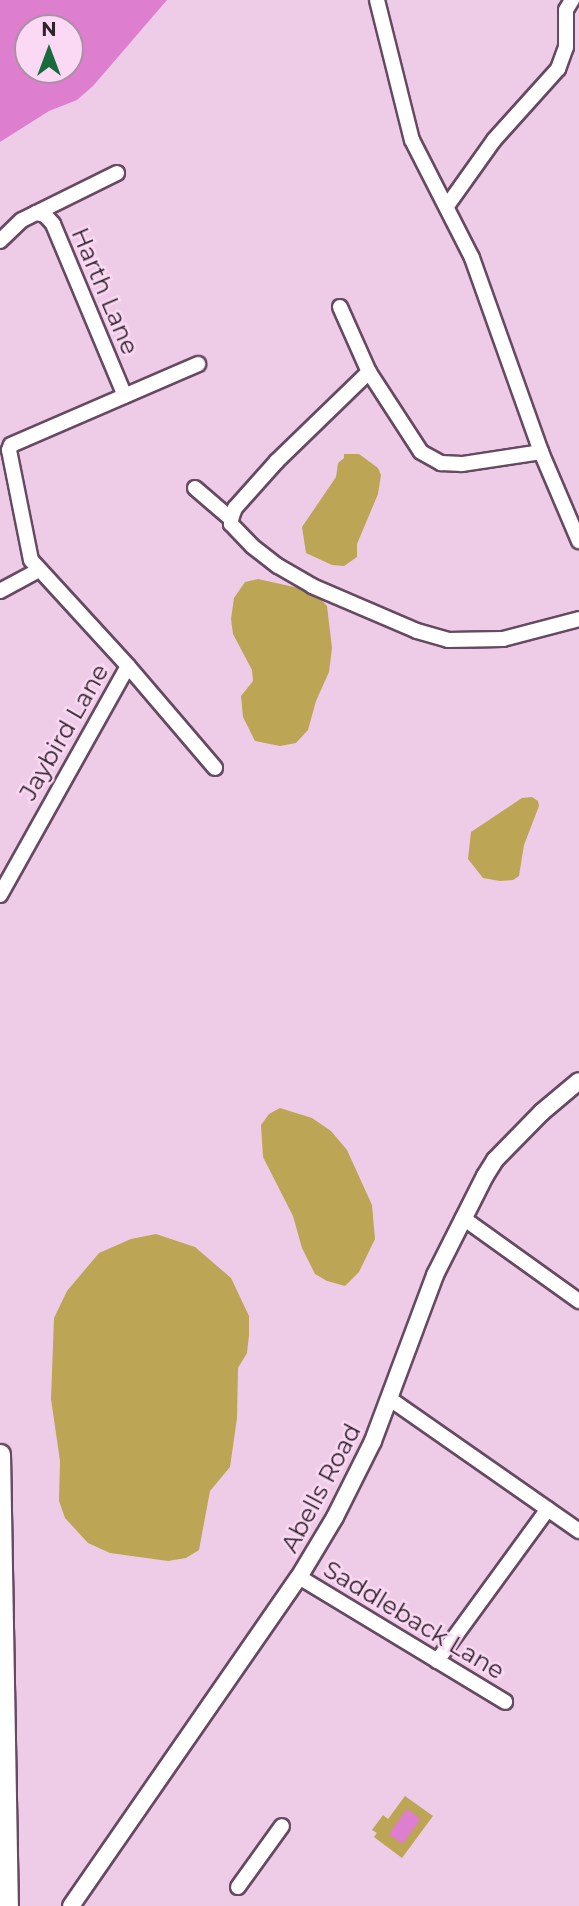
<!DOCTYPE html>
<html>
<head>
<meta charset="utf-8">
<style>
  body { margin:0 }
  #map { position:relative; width:579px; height:1906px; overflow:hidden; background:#eecce7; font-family:Montserrat,sans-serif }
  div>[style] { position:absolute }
  .green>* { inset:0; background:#bca554 }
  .water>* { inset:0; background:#de7ece; transform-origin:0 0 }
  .roads { filter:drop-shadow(2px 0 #664a61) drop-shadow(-2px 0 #664a61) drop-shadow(0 2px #664a61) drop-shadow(0 -2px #664a61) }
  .minor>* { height:14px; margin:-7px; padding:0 7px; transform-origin:7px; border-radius:7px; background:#fff }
  .tertiary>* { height:16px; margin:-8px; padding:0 8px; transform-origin:8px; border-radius:8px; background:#fff }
  .secondary>* { height:19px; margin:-9.5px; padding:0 9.5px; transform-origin:9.5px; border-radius:9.5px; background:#fff }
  span { translate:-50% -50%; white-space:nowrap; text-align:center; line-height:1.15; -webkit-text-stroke:5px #fbd9f4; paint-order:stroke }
  .street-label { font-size:24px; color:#30232d }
  .north { position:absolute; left:14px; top:14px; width:70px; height:70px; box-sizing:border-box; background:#fbd9f4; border:2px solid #aa90a4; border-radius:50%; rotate:0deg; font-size:19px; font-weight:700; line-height:28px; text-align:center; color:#30232d }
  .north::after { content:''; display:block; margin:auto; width:24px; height:32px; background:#186b3c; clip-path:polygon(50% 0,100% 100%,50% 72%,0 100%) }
</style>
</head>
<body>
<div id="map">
  <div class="green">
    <i style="clip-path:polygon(344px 454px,359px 454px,378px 468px,381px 475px,378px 494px,357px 544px,357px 557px,344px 566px,332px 565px,306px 553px,302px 527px,336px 477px,338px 463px,344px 458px)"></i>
    <i style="clip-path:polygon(258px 579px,303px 589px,318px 596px,327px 606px,332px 648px,329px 672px,316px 701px,308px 730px,296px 743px,280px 746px,255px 741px,243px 717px,241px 696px,253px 681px,252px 670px,233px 634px,231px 619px,234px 598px,245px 582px)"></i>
    <i style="clip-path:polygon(532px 797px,538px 801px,539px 806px,524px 845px,519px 876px,513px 880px,500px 881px,483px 878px,468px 859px,471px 832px,522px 798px)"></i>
    <i style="clip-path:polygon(280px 1108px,312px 1118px,331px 1131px,347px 1150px,372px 1205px,375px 1239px,359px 1272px,345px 1286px,327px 1281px,315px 1274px,302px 1248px,293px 1216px,263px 1157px,261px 1125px,269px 1114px)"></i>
    <i style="clip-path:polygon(156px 1234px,195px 1247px,231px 1278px,249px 1316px,249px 1335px,247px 1353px,238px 1368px,237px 1418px,230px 1467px,210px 1491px,199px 1550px,186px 1558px,168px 1561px,110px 1553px,88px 1543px,65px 1518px,59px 1501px,60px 1461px,51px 1399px,54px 1318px,67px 1291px,99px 1253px,131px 1239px)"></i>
    <i style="clip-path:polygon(405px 1796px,433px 1816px,402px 1858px,374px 1837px,377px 1833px,372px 1830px,383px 1815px,388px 1819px)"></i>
  </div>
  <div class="water">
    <i style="clip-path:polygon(evenodd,0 0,167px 0,93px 86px,77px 100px,49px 111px,0 142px,0 0,70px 28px,70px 70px,28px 70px,28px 28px,70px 28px)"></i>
    <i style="left:407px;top:1809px;width:17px;height:31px;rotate:36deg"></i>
  </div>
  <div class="roads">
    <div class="minor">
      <i style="left:377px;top:0;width:144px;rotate:76deg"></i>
      <i style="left:412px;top:140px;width:132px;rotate:63deg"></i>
      <i style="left:472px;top:258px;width:206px;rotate:70.4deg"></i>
      <i style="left:541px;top:452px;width:97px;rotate:66.9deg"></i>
      <i style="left:447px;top:206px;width:81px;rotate:-54.5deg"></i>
      <i style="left:494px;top:140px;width:96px;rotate:-48deg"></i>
      <i style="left:558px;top:69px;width:23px;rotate:-70deg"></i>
      <i style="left:566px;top:47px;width:37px;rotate:-90deg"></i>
      <i style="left:566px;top:10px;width:12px;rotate:-59deg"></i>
      <i style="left:36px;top:213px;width:9px;rotate:13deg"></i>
      <i style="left:45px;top:215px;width:12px;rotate:48deg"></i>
      <i style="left:53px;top:224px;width:186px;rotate:67.3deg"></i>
      <i style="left:0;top:241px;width:30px;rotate:-44deg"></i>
      <i style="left:22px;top:220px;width:106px;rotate:-26.3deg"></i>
      <i style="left:340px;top:307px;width:71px;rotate:66deg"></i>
      <i style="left:369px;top:372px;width:95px;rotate:57deg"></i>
      <i style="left:421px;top:452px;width:23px;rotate:29deg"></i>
      <i style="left:441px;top:463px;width:21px;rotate:3deg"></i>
      <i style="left:462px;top:464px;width:80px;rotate:-8.6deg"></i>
      <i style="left:9px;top:450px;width:112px;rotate:78.7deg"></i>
      <i style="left:31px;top:560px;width:144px;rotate:47.5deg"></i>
      <i style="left:128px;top:666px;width:134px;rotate:49.5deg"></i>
      <i style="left:9px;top:450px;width:5px;rotate:-68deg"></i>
      <i style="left:11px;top:445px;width:204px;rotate:-23.4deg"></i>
      <i style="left:195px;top:488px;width:48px;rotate:40.7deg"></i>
      <i style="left:231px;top:519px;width:5px;rotate:90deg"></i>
      <i style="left:231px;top:524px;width:30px;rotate:46deg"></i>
      <i style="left:252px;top:546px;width:33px;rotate:38deg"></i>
      <i style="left:278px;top:566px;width:39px;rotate:30deg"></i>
      <i style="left:312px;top:586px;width:114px;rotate:23.2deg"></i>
      <i style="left:417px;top:631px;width:32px;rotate:16deg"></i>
      <i style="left:448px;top:640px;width:55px;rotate:-1deg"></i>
      <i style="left:503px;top:639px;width:79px;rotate:-14.7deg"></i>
      <i style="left:231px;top:519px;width:12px;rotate:-70deg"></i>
      <i style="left:235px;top:508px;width:63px;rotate:-48.2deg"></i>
      <i style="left:277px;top:461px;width:128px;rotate:-44.1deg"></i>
      <i style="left:0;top:591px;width:44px;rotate:-28.3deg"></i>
      <i style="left:0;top:895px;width:262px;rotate:-60.8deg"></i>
      <i style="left:463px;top:1218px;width:143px;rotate:35.6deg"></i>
      <i style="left:390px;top:1399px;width:231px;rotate:34.9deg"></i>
      <i style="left:299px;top:1577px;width:241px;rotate:31.2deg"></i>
      <i style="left:437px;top:1661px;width:188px;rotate:-53.9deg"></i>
      <i style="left:238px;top:1887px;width:75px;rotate:-54.2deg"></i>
    </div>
    <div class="tertiary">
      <i style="left:71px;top:1906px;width:400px;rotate:-55.3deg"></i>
      <i style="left:299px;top:1577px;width:70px;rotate:-59deg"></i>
      <i style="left:335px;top:1517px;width:85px;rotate:-63.4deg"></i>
      <i style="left:373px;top:1441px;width:177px;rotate:-69.5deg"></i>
      <i style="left:435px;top:1275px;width:111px;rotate:-63.2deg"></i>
      <i style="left:485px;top:1176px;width:19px;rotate:-58deg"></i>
      <i style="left:495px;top:1160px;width:67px;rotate:-45.6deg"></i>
      <i style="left:542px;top:1112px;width:48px;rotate:-40deg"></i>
    </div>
    <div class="secondary">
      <i style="left:0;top:1454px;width:452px;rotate:89deg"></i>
    </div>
  </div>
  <div class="street-label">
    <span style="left:105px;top:291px;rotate:67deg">Harth Lane</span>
    <span style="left:64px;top:732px;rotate:-60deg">Jaybird Lane</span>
    <span style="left:321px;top:1488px;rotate:-62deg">Abells Road</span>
    <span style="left:414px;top:1620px;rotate:31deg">Saddleback Lane</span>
  </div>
  <div class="north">N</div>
</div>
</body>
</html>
